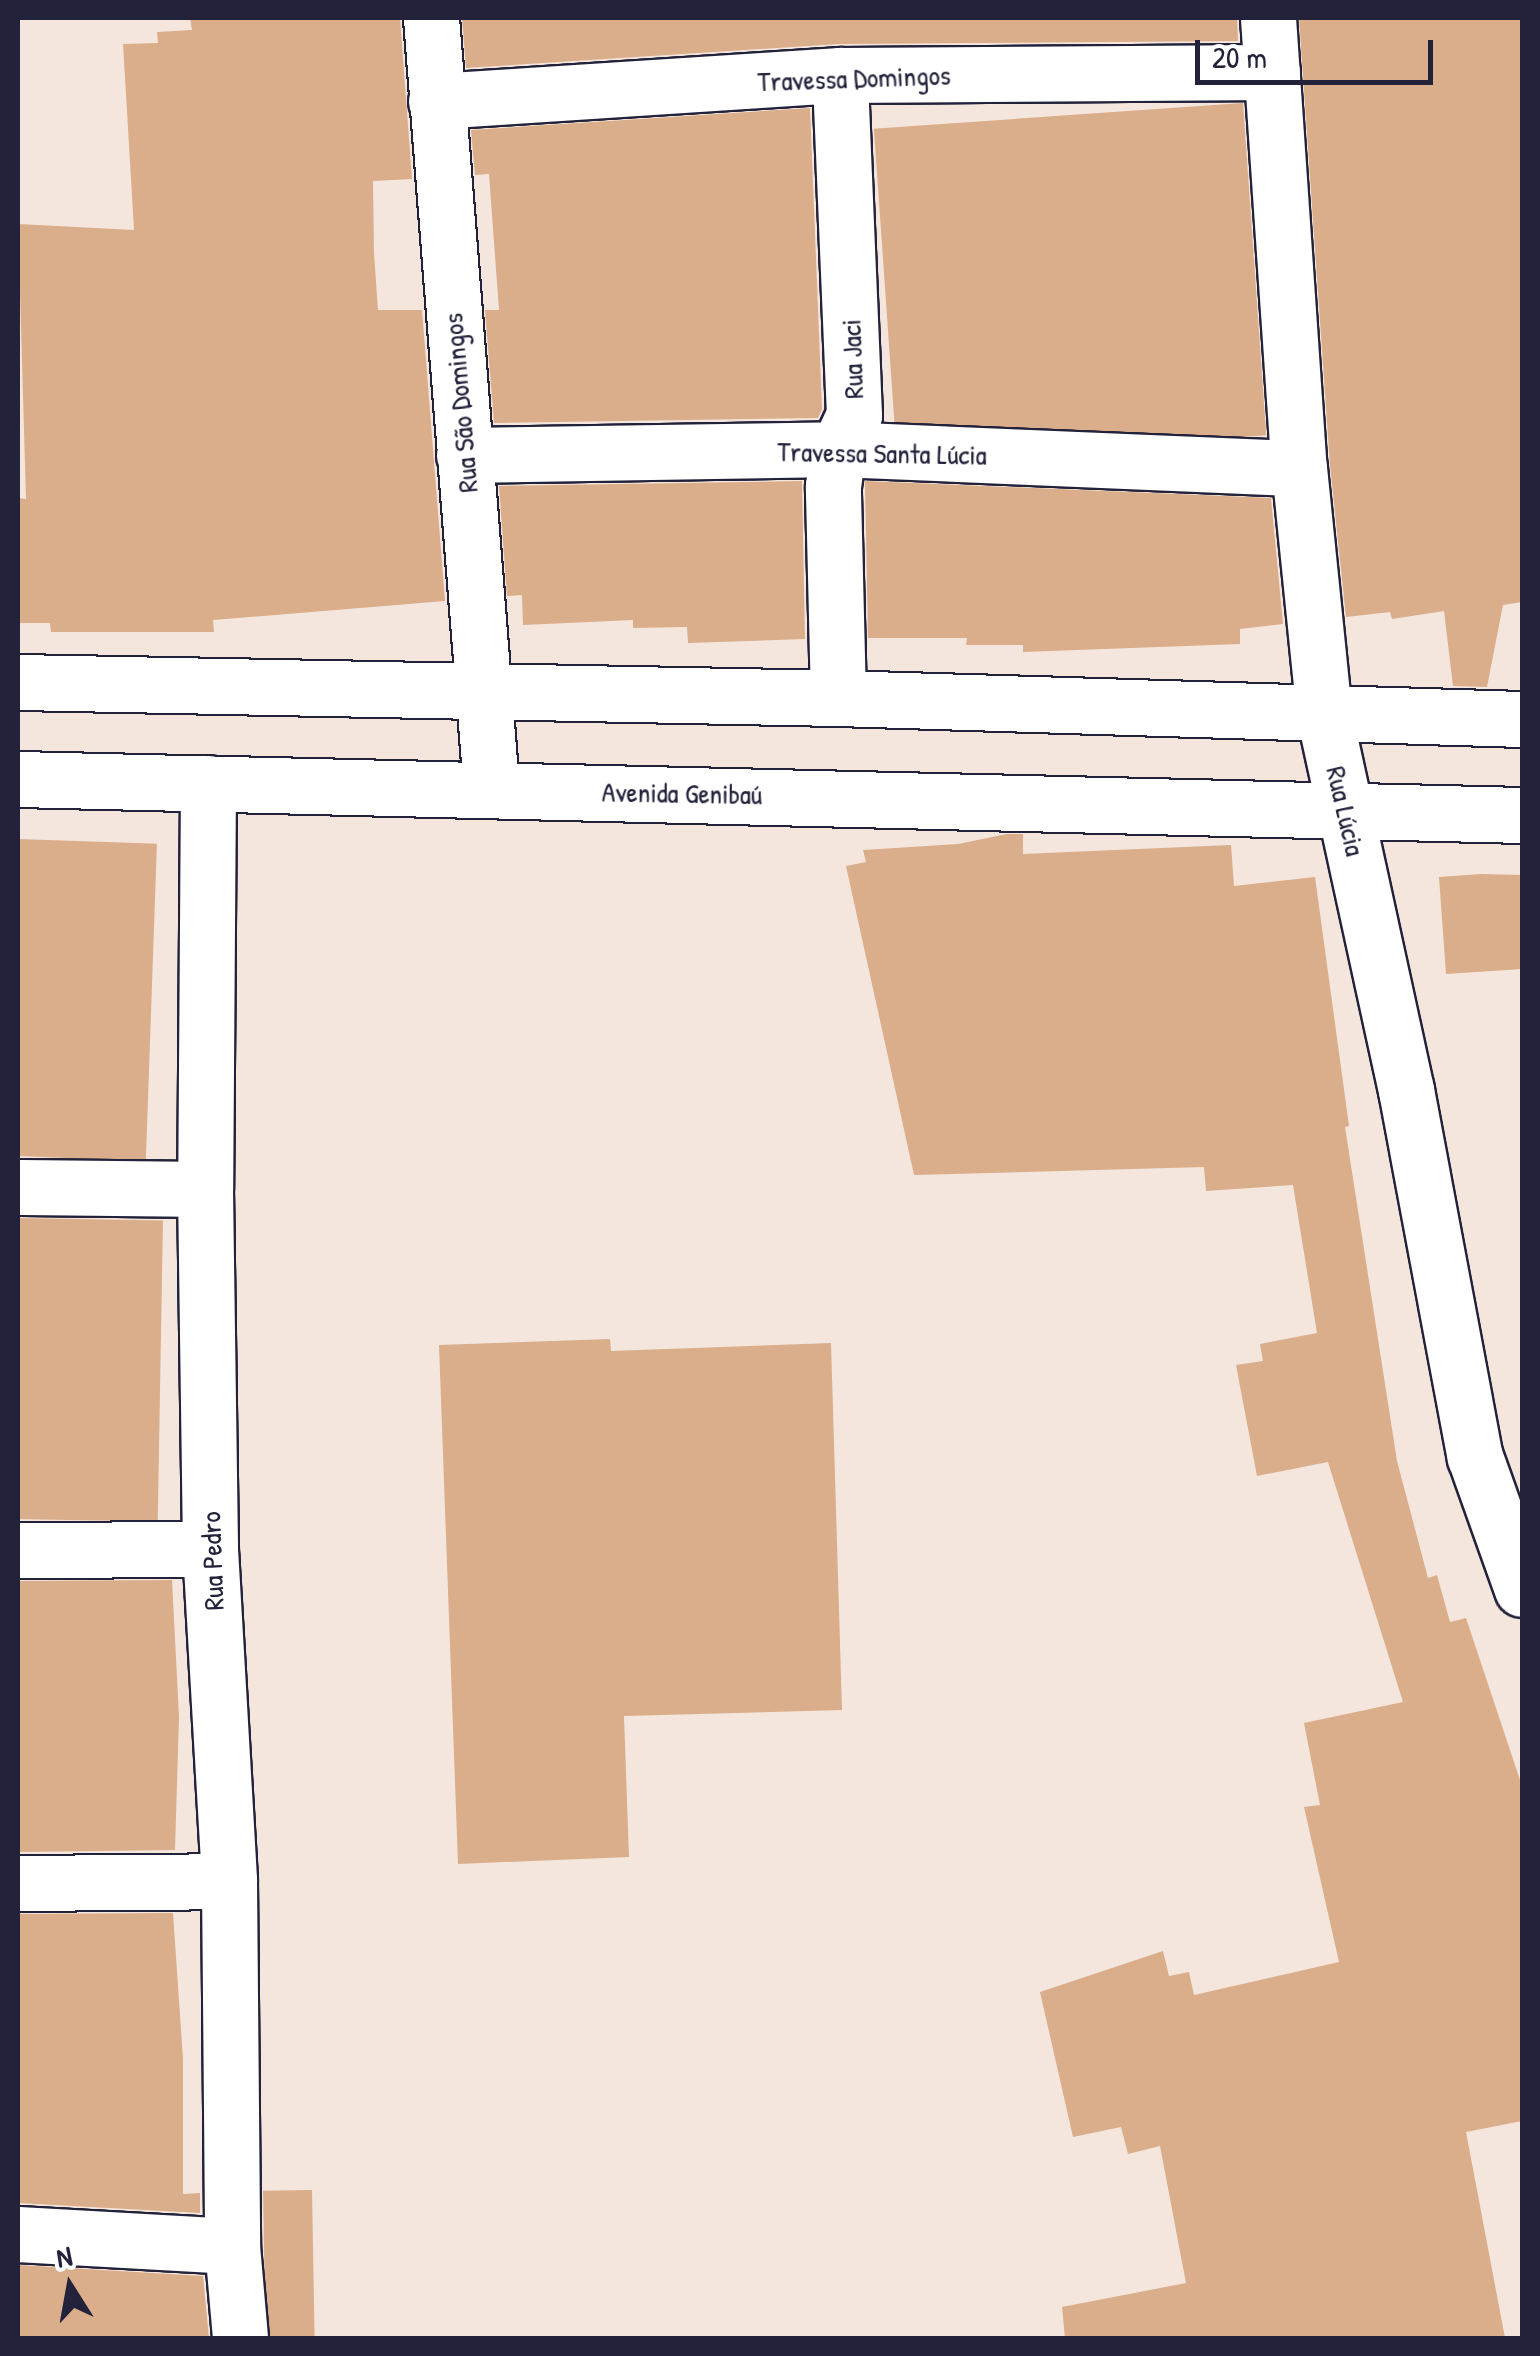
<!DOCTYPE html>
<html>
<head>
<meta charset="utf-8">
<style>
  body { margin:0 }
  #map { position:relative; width:1540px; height:2356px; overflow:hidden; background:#f4e6dc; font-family:"Patrick Hand",sans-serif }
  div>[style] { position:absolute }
  .building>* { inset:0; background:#daad8b; transform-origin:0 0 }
  .roads { filter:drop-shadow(2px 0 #22223b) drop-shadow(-2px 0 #22223b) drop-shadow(0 2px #22223b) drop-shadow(0 -2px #22223b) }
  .street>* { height:55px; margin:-27.5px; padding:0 27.5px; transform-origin:27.5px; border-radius:27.5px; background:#fff }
  .primary>* { height:55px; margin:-27.5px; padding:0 27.5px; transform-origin:27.5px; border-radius:27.5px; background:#fff }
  span { translate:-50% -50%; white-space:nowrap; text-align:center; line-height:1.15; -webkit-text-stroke:8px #fff; paint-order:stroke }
  .street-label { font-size:28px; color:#22223b }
  .frame { position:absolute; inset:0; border:20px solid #22223b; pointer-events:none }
  .north { position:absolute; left:20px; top:2236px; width:100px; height:100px; -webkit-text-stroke:8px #fff; paint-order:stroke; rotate:349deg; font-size:28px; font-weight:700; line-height:40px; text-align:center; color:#22223b }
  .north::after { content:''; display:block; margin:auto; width:35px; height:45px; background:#22223b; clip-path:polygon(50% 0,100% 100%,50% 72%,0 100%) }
  .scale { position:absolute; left:1195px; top:40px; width:238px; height:45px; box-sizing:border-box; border:5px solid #22223b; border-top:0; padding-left:12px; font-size:30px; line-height:35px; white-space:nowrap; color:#22223b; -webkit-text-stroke:8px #fff; paint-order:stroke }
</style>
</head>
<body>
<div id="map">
  <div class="building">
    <i style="clip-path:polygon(190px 18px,400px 18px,412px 179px,373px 181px,374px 253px,378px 310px,422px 310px,445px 601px,213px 620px,214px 632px,51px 632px,50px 623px,18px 623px,18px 498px,26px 499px,18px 224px,134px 230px,123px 44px,158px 43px,157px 32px,192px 30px)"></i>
    <i style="clip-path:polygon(462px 18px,1237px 18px,1238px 41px,839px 44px,466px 68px)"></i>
    <i style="clip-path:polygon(1299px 18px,1522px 18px,1522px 602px,1503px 605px,1487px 687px,1453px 686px,1444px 611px,1392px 619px,1390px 612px,1346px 617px,1330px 465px)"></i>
    <i style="left:1243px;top:103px;width:333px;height:370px;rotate:86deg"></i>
    <i style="clip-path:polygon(810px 108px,822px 409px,818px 418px,494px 423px,485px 310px,499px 310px,489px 174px,475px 175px,471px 130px)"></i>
    <i style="clip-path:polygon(802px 481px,805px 639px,688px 643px,687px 627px,633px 628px,633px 620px,523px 625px,522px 595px,507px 596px,499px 486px)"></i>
    <i style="clip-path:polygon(865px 481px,1271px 498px,1283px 624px,1240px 629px,1240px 644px,1023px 652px,1023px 645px,966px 645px,967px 638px,868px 638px)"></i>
    <i style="clip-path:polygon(1007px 834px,1023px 834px,1023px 854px,1231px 845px,1234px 886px,1315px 877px,1349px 1126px,1345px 1127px,1397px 1461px,1428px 1578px,1437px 1575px,1450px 1622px,1466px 1618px,1522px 1786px,1522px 2121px,1466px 2132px,1505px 2338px,1065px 2338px,1062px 2307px,1186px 2283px,1160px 2146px,1128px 2154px,1121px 2127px,1073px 2137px,1040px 1992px,1163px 1951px,1169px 1976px,1189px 1972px,1194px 1995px,1339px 1962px,1304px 1807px,1320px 1805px,1304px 1723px,1403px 1702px,1328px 1462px,1257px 1476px,1236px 1365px,1263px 1361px,1260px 1344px,1317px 1333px,1293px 1185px,1206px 1191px,1204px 1167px,914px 1175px,846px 866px,866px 862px,863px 850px,958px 844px)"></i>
    <i style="left:18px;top:839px;width:139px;height:317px;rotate:2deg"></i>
    <i style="clip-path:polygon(1481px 874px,1522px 875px,1522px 969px,1446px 974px,1439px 877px)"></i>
    <i style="left:18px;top:1218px;width:145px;height:301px;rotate:1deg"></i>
    <i style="clip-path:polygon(610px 1339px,611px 1351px,831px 1343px,842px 1710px,624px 1716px,629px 1857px,458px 1864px,439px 1345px)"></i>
    <i style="clip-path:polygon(172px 1580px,179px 1717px,175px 1850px,18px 1852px,18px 1581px)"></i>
    <i style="clip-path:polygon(173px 1913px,183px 2059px,183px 2194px,200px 2193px,200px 2213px,18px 2203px,18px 1914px)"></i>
    <i style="left:312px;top:2190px;width:148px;height:49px;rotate:89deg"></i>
    <i style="clip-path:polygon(18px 2265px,203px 2276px,209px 2338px,18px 2338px)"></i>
  </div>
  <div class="roads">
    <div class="street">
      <i style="left:431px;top:18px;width:772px;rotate:85.54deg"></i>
      <i style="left:1268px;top:18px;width:451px;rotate:86.1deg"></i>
      <i style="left:1299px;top:468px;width:247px;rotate:84.2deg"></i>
      <i style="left:1324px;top:714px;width:385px;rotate:77.7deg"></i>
      <i style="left:1406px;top:1090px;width:373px;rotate:79.4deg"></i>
      <i style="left:1475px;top:1457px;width:140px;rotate:70.4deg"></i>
      <i style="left:436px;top:101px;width:405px;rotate:-3.7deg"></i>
      <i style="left:840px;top:75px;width:432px;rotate:-0.4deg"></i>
      <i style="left:464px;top:455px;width:374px;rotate:-0.9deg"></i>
      <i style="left:838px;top:449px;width:461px;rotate:2.4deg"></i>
      <i style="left:838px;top:698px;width:212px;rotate:-91.4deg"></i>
      <i style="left:833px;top:486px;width:37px;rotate:-82deg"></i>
      <i style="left:838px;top:449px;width:38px;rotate:-65deg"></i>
      <i style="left:854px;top:415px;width:340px;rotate:-92.4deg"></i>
      <i style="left:208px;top:783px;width:406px;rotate:90.4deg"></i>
      <i style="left:205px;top:1189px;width:360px;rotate:89.2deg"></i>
      <i style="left:210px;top:1549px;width:333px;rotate:86.7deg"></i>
      <i style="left:229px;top:1881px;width:365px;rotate:89.5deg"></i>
      <i style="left:232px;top:2246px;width:92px;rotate:85deg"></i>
      <i style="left:18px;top:1187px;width:187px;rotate:0.6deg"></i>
      <i style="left:18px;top:1550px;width:192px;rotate:-0.3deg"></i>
      <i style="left:18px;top:1883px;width:211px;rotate:-0.5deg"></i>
      <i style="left:18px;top:2234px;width:214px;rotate:3.2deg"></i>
    </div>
    <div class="primary">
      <i style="left:18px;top:682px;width:820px;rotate:1.12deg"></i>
      <i style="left:838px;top:698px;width:684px;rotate:1.76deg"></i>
      <i style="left:18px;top:779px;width:1504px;rotate:1.37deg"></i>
    </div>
  </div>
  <div class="street-label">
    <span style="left:854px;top:78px;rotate:-2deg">Travessa Domingos</span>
    <span style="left:852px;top:359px;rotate:-92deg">Rua Jaci</span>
    <span style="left:460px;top:403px;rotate:-95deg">Rua São Domingos</span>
    <span style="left:882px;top:453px;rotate:1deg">Travessa Santa Lúcia</span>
    <span style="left:682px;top:793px;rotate:1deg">Avenida Genibaú</span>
    <span style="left:1346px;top:811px;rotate:77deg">Rua Lúcia</span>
    <span style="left:212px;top:1561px;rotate:-92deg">Rua Pedro</span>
  </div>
  <div class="frame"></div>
  <div class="north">N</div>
  <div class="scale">20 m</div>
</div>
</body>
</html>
